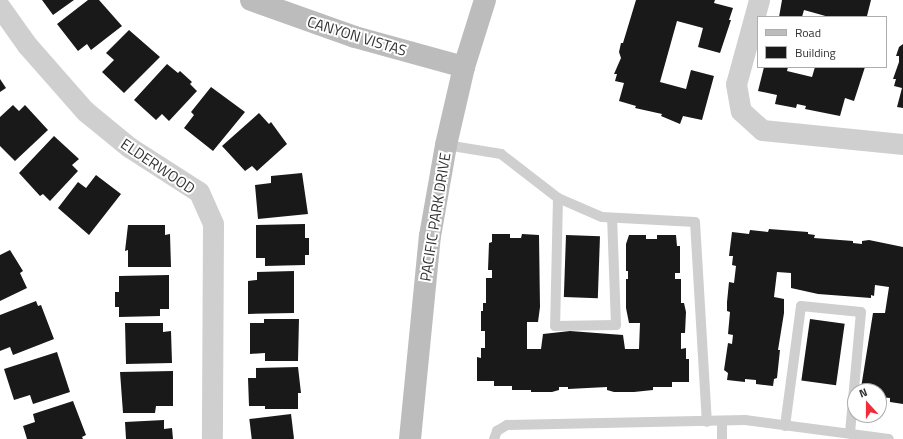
<!DOCTYPE html>
<html>
<head>
<meta charset="utf-8">
<style>
  body { margin:0 }
  #map { position:relative; width:903px; height:439px; overflow:hidden; background:#fff; font-family:"Titillium Web",sans-serif }
  div>[style] { position:absolute }
  .building>* { inset:0; background:#191919; transform-origin:0 0 }
  .lane>* { height:10px; margin:-5px; padding:0 5px; transform-origin:5px; border-radius:5px; background:#cfcfcf }
  .street>* { height:21px; margin:-10.5px; padding:0 10.5px; transform-origin:10.5px; border-radius:10.5px; background:#cfcfcf }
  .secondary>* { height:22px; margin:-11px; padding:0 11px; transform-origin:11px; border-radius:11px; background:#bcbcbc }
  span { translate:-50% -50%; white-space:nowrap; text-align:center; line-height:1.15; -webkit-text-stroke:4px #fff; paint-order:stroke }
  .street-label { font-size:15px; color:#323232 }
  .legend { position:absolute; left:757px; top:16px; width:130px; height:52px; box-sizing:border-box; background:#fff; border:1px solid #adadad; margin:0; padding:5px 7px; list-style:none; font-size:12px; color:#323232 }
  .legend li { display:flex; align-items:center; gap:8px; height:20px }
  .legend b { width:20px; border:1px solid #adadad }
  .north { position:absolute; left:847px; top:383px; width:40px; height:40px; box-sizing:border-box; background:#fff; border:1px solid #adadad; border-radius:50%; rotate:339deg; font-size:11px; font-weight:700; line-height:16px; text-align:center; color:#323232 }
  .north::after { content:''; display:block; margin:auto; width:14px; height:18px; background:#f12b37; clip-path:polygon(50% 0,100% 100%,50% 72%,0 100%) }
</style>
</head>
<body>
<div id="map">
  <div class="building">
    <i style="clip-path:polygon(42px 0,74px 0,53px 15px)"></i>
    <i style="clip-path:polygon(88px 0,99px 0,122px 26px,91px 50px,87px 44px,78px 51px,57px 24px)"></i>
    <i style="clip-path:polygon(636px 0,715px 0,714px 3px,733px 8px,729px 20px,731px 20px,720px 53px,698px 47px,703px 28px,677px 21px,660px 82px,686px 89px,691px 70px,714px 76px,702px 120px,683px 116px,680px 124px,661px 116px,662px 114px,635px 108px,636px 106px,619px 101px,624px 83px,615px 81px,617px 74px,614px 74px,621px 58px,619px 52px,621px 43px,623px 43px)"></i>
    <i style="clip-path:polygon(782px 0,871px 0,867px 16px,871px 17px,829px 17px,804px 10px,802px 17px,779px 17px)"></i>
    <i style="clip-path:polygon(129px 30px,160px 57px,124px 93px,102px 72px,114px 60px,106px 53px)"></i>
    <i style="clip-path:polygon(903px 44px,903px 108px,897px 107px,902px 88px,894px 86px,896px 79px,893px 79px,899px 62px,899px 56px,896px 56px,899px 47px)"></i>
    <i style="clip-path:polygon(167px 64px,178px 73px,180px 71px,192px 82px,190px 84px,197px 91px,169px 121px,162px 114px,156px 120px,134px 100px)"></i>
    <i style="clip-path:polygon(764px 67px,788px 67px,787px 71px,812px 77px,815px 67px,865px 67px,854px 101px,845px 98px,840px 116px,805px 109px,806px 106px,797px 104px,796px 108px,775px 104px,777px 95px,758px 91px)"></i>
    <i style="clip-path:polygon(0 79px,6px 88px,0 92px)"></i>
    <i style="clip-path:polygon(211px 87px,245px 112px,213px 151px,184px 128px,194px 115px,191px 112px)"></i>
    <i style="clip-path:polygon(13px 105px,19px 111px,25px 105px,48px 130px,15px 161px,0 146px,0 117px)"></i>
    <i style="clip-path:polygon(259px 113px,269px 124px,271px 122px,287px 144px,257px 171px,252px 166px,245px 171px,222px 146px)"></i>
    <i style="clip-path:polygon(54px 136px,79px 159px,72px 165px,78px 171px,50px 201px,43px 194px,40px 196px,19px 173px)"></i>
    <i style="clip-path:polygon(302px 173px,308px 214px,258px 219px,255px 185px,271px 183px,271px 176px)"></i>
    <i style="clip-path:polygon(96px 175px,121px 194px,89px 235px,58px 208px,78px 182px,86px 188px)"></i>
    <i style="clip-path:polygon(305px 224px,305px 238px,309px 238px,309px 255px,305px 255px,305px 265px,265px 266px,265px 258px,256px 258px,256px 225px)"></i>
    <i style="clip-path:polygon(128px 225px,165px 225px,165px 235px,170px 234px,171px 267px,128px 267px,128px 250px,125px 251px)"></i>
    <i style="clip-path:polygon(769px 229px,808px 232px,808px 234px,815px 235px,814px 238px,853px 241px,853px 243px,862px 244px,862px 241px,869px 240px,903px 247px,903px 404px,890px 402px,890px 398px,879px 397px,879px 391px,863px 391px,861px 388px,873px 313px,885px 313px,889px 287px,875px 285px,874px 296px,871px 295px,871px 298px,818px 294px,791px 288px,791px 273px,777px 272px,774px 297px,784px 299px,784px 313px,778px 350px,780px 350px,777px 378px,774px 379px,773px 386px,756px 384px,756px 380px,745px 379px,745px 382px,727px 380px,728px 373px,724px 370px,728px 343px,732px 344px,733px 335px,728px 334px,730px 312px,727px 311px,727px 302px,729px 282px,734px 283px,736px 266px,732px 265px,733px 256px,729px 256px,732px 232px,749px 234px,750px 230px,768px 232px)"></i>
    <i style="clip-path:polygon(492px 234px,510px 234px,510px 238px,521px 238px,522px 234px,539px 235px,540px 307px,538px 322px,527px 322px,527px 349px,541px 349px,543px 334px,570px 331px,623px 335px,625px 349px,639px 349px,640px 323px,629px 323px,626px 308px,626px 279px,628px 279px,628px 271px,626px 271px,626px 244px,629px 235px,646px 235px,646px 239px,657px 239px,657px 235px,676px 235px,677px 246px,680px 246px,680px 273px,675px 273px,675px 279px,681px 279px,681px 303px,684px 303px,686px 312px,685px 333px,681px 333px,681px 349px,686px 348px,686px 359px,689px 359px,689px 382px,672px 382px,672px 387px,653px 387px,653px 390px,634px 392px,614px 392px,607px 390px,607px 387px,568px 389px,568px 387px,559px 387px,559px 390px,552px 392px,531px 392px,531px 390px,512px 390px,512px 386px,494px 386px,494px 381px,477px 381px,477px 357px,481px 358px,481px 348px,485px 348px,485px 331px,481px 331px,481px 311px,483px 311px,483px 303px,486px 303px,486px 278px,492px 278px,492px 270px,488px 270px,489px 243px,492px 242px)"></i>
    <i style="left:566px;top:235px;width:34px;height:62px;rotate:2deg"></i>
    <i style="clip-path:polygon(10px 250px,23px 271px,20px 273px,27px 288px,0 301px,0 255px)"></i>
    <i style="clip-path:polygon(294px 271px,294px 313px,248px 314px,248px 281px,257px 280px,257px 272px)"></i>
    <i style="clip-path:polygon(169px 275px,169px 309px,160px 309px,160px 316px,119px 317px,119px 307px,115px 307px,115px 292px,119px 292px,119px 276px)"></i>
    <i style="clip-path:polygon(36px 301px,38px 306px,41px 305px,54px 339px,13px 355px,10px 347px,0 351px,0 315px)"></i>
    <i style="clip-path:polygon(264px 319px,299px 319px,298px 361px,265px 361px,265px 353px,250px 354px,250px 323px,264px 323px)"></i>
    <i style="left:810px;top:319px;width:35px;height:62px;rotate:8deg"></i>
    <i style="clip-path:polygon(125px 323px,163px 323px,163px 332px,171px 331px,172px 363px,126px 364px)"></i>
    <i style="clip-path:polygon(57px 352px,70px 392px,33px 404px,30px 395px,14px 400px,4px 369px)"></i>
    <i style="clip-path:polygon(298px 367px,301px 393px,298px 393px,298px 409px,265px 409px,265px 406px,249px 406px,248px 378px,256px 378px,256px 368px)"></i>
    <i style="clip-path:polygon(173px 371px,173px 406px,156px 406px,155px 413px,123px 413px,120px 372px)"></i>
    <i style="clip-path:polygon(73px 401px,86px 435px,82px 437px,83px 439px,27px 439px,23px 426px,35px 422px,33px 414px)"></i>
    <i style="left:291px;top:414px;width:25px;height:42px;rotate:83deg"></i>
    <i style="clip-path:polygon(164px 420px,164px 429px,172px 428px,173px 439px,126px 439px,125px 422px)"></i>
  </div>
  <div class="lane">
    <i style="left:446px;top:145px;width:56px;rotate:9.3deg"></i>
    <i style="left:501px;top:154px;width:72px;rotate:37.7deg"></i>
    <i style="left:558px;top:198px;width:48px;rotate:23.4deg"></i>
    <i style="left:602px;top:217px;width:93px;rotate:3.1deg"></i>
    <i style="left:695px;top:222px;width:200px;rotate:86.6deg"></i>
    <i style="left:558px;top:198px;width:128px;rotate:91.3deg"></i>
    <i style="left:555px;top:326px;width:61px;rotate:-0.9deg"></i>
    <i style="left:616px;top:325px;width:107px;rotate:-92.1deg"></i>
    <i style="left:722px;top:421px;width:18px;rotate:90deg"></i>
    <i style="left:785px;top:426px;width:121px;rotate:-82.4deg"></i>
    <i style="left:801px;top:306px;width:60px;rotate:5.7deg"></i>
    <i style="left:861px;top:312px;width:122px;rotate:95.2deg"></i>
    <i style="left:494px;top:439px;width:9px;rotate:-69deg"></i>
    <i style="left:497px;top:431px;width:12px;rotate:-31deg"></i>
    <i style="left:507px;top:425px;width:238px;rotate:-1.2deg"></i>
    <i style="left:745px;top:420px;width:145px;rotate:7.5deg"></i>
  </div>
  <div class="street">
    <i style="left:759px;top:0;width:87px;rotate:105.3deg"></i>
    <i style="left:736px;top:84px;width:27px;rotate:80deg"></i>
    <i style="left:741px;top:111px;width:28px;rotate:42deg"></i>
    <i style="left:762px;top:130px;width:142px;rotate:5.7deg"></i>
    <i style="left:0;top:7px;width:47px;rotate:54.6deg"></i>
    <i style="left:27px;top:45px;width:88px;rotate:48.7deg"></i>
    <i style="left:85px;top:111px;width:57px;rotate:39.3deg"></i>
    <i style="left:129px;top:147px;width:83px;rotate:32.7deg"></i>
    <i style="left:199px;top:192px;width:35px;rotate:66deg"></i>
    <i style="left:213px;top:224px;width:215px;rotate:90.3deg"></i>
  </div>
  <div class="secondary">
    <i style="left:251px;top:0;width:110px;rotate:19.6deg"></i>
    <i style="left:355px;top:37px;width:113px;rotate:15.4deg"></i>
    <i style="left:410px;top:439px;width:204px;rotate:-84.4deg"></i>
    <i style="left:430px;top:236px;width:92px;rotate:-80deg"></i>
    <i style="left:446px;top:145px;width:80px;rotate:-77deg"></i>
    <i style="left:464px;top:67px;width:70px;rotate:-72.6deg"></i>
  </div>
  <div class="street-label">
    <span style="left:357px;top:36px;rotate:17deg">CANYON VISTAS</span>
    <span style="left:158px;top:166px;rotate:34deg">ELDERWOOD</span>
    <span style="left:435px;top:217px;rotate:-81deg">PACIFIC PARK DRIVE</span>
  </div>
  <ul class="legend">
  <li><b style="height:5px;background:#bcbcbc"></b>Road</li>
  <li><b style="height:11px;background:#191919"></b>Building</li>
  </ul>
  <div class="north">N</div>
</div>
</body>
</html>
